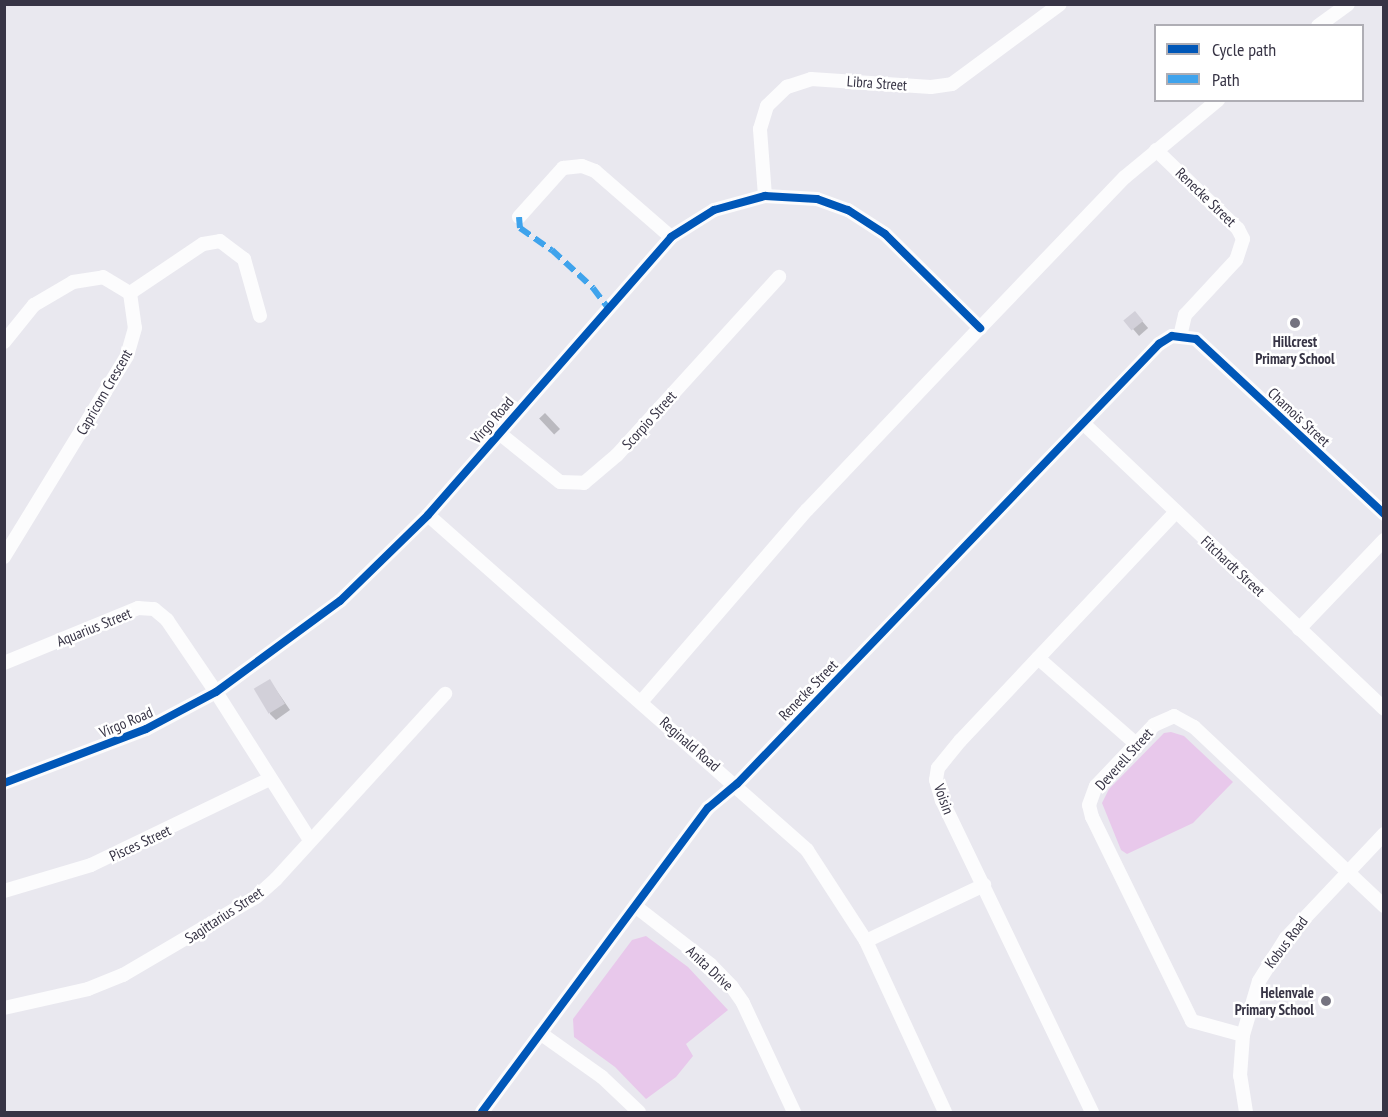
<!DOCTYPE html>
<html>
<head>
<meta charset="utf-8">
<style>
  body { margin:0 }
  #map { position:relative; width:1388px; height:1117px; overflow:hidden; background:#e9e8ef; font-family:"PT Sans Narrow",sans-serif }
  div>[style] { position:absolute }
  .green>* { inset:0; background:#e8c8eb }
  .shadow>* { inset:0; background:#0003; transform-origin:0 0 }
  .building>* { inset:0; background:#d2d0d9; transform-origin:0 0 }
  .minor>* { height:14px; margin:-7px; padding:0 7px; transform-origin:7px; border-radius:7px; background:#fcfcfd }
  .quiet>* { height:6px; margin-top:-3px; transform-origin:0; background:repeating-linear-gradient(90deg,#3fa3ec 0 12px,transparent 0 18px) }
  .cycleway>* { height:8px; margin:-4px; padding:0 4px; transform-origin:4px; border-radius:4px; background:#0057b8 }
  .dots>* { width:16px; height:16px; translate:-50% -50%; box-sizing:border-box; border:3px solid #fff; border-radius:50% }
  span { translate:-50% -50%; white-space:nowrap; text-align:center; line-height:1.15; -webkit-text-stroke:5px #fff; paint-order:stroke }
  .street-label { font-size:15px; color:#373445 }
  .poi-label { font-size:15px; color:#373445; font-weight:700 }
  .right { translate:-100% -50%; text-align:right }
  .frame { position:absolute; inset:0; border:6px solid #373445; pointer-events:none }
  .legend { position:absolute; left:1154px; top:24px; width:210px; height:78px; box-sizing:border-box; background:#fff; border:2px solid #afaeb5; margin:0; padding:8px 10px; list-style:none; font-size:18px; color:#373445 }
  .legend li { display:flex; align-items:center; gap:12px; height:30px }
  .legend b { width:30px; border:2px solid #afaeb5 }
</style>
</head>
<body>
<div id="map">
  <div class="green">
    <i style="clip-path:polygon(1171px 732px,1184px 736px,1233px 782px,1193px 823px,1127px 854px,1121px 850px,1102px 803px,1109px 789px,1164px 733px)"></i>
    <i style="clip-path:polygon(646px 936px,688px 967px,728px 1010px,686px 1044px,693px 1056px,676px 1077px,646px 1099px,615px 1067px,574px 1037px,573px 1019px,632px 940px)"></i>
  </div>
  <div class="shadow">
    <i style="left:1135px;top:313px;width:20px;height:12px;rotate:49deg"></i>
    <i style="left:545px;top:413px;width:22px;height:8px;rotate:47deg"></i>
    <i style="clip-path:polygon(270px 681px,290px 710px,276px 720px,270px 714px)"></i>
  </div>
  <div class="building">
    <i style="left:1135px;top:311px;width:13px;height:15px;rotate:51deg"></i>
    <i style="left:270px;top:679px;width:29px;height:19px;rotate:59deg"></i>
  </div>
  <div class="minor">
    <i style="left:1318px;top:26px;width:37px;rotate:-36deg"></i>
    <i style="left:1156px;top:150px;width:114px;rotate:43.9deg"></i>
    <i style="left:1238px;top:229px;width:11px;rotate:63deg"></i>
    <i style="left:1243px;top:239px;width:22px;rotate:108deg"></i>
    <i style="left:1236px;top:260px;width:75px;rotate:132.8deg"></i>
    <i style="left:1185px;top:315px;width:22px;rotate:103deg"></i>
    <i style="left:765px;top:196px;width:67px;rotate:-94.3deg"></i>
    <i style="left:760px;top:129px;width:24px;rotate:-73deg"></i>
    <i style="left:767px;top:106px;width:28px;rotate:-44deg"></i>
    <i style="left:787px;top:87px;width:25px;rotate:-18deg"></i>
    <i style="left:811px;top:79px;width:120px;rotate:3.8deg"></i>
    <i style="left:931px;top:87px;width:21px;rotate:-8deg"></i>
    <i style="left:952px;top:84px;width:134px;rotate:-36.5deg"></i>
    <i style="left:519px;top:217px;width:66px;rotate:-48.1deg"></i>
    <i style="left:563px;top:168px;width:19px;rotate:-6deg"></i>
    <i style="left:582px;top:166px;width:14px;rotate:21deg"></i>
    <i style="left:595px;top:171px;width:101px;rotate:41deg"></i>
    <i style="left:130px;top:293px;width:88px;rotate:-33.9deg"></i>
    <i style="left:203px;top:244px;width:17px;rotate:-10deg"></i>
    <i style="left:220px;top:241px;width:30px;rotate:37deg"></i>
    <i style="left:244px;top:259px;width:59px;rotate:74.3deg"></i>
    <i style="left:4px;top:342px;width:48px;rotate:-51deg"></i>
    <i style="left:34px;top:305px;width:45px;rotate:-30.5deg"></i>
    <i style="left:73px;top:282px;width:30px;rotate:-9deg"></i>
    <i style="left:103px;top:277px;width:31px;rotate:31deg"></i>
    <i style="left:130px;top:293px;width:35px;rotate:82deg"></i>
    <i style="left:135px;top:328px;width:29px;rotate:106deg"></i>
    <i style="left:127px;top:356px;width:236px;rotate:121.5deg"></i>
    <i style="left:1083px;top:423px;width:415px;rotate:43.5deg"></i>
    <i style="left:499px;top:433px;width:78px;rotate:38.8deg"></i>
    <i style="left:560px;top:482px;width:24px;rotate:2deg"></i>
    <i style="left:584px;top:483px;width:43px;rotate:-40.3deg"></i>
    <i style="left:617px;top:455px;width:241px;rotate:-47.7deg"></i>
    <i style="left:428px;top:515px;width:506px;rotate:41.47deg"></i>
    <i style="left:807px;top:850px;width:108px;rotate:57deg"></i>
    <i style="left:866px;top:941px;width:188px;rotate:65.2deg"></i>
    <i style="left:1299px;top:629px;width:123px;rotate:-46.3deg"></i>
    <i style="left:1038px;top:658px;width:129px;rotate:41.2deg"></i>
    <i style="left:4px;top:663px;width:145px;rotate:-22.3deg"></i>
    <i style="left:138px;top:608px;width:16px;rotate:4deg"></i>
    <i style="left:154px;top:609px;width:17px;rotate:40deg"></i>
    <i style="left:167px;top:620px;width:87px;rotate:55.8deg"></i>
    <i style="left:216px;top:692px;width:175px;rotate:57.6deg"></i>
    <i style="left:641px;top:702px;width:254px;rotate:-49.2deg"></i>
    <i style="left:807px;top:510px;width:251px;rotate:-46.5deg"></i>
    <i style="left:980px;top:328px;width:209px;rotate:-46.2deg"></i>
    <i style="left:1125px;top:177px;width:121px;rotate:-39.6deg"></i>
    <i style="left:4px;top:783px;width:152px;rotate:-20.8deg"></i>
    <i style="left:146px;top:729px;width:79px;rotate:-27.9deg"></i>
    <i style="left:216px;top:692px;width:154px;rotate:-36.3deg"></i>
    <i style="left:340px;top:601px;width:123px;rotate:-44.3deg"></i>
    <i style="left:428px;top:515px;width:369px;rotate:-48.8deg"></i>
    <i style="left:671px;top:237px;width:51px;rotate:-32.1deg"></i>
    <i style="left:714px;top:210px;width:53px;rotate:-15.4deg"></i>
    <i style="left:765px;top:196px;width:52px;rotate:3.3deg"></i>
    <i style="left:817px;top:199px;width:33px;rotate:20deg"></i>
    <i style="left:848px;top:210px;width:44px;rotate:33deg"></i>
    <i style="left:885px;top:234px;width:134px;rotate:44.7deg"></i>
    <i style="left:4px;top:891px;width:91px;rotate:-16.6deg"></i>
    <i style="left:91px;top:865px;width:199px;rotate:-25.7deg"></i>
    <i style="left:635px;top:906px;width:96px;rotate:37.8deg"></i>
    <i style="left:711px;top:965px;width:30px;rotate:46deg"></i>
    <i style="left:732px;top:987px;width:19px;rotate:55deg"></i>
    <i style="left:743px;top:1003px;width:120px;rotate:64.9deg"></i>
    <i style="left:866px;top:941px;width:131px;rotate:-25.4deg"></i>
    <i style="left:4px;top:1008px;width:86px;rotate:-12.7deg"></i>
    <i style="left:88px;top:989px;width:38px;rotate:-22deg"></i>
    <i style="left:123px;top:975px;width:154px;rotate:-30.4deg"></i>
    <i style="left:256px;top:897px;width:27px;rotate:-42deg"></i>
    <i style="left:276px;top:879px;width:251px;rotate:-47.6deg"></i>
    <i style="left:540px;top:1033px;width:76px;rotate:35.4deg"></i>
    <i style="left:602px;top:1077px;width:51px;rotate:43.4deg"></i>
    <i style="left:1243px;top:1035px;width:53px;rotate:-164.6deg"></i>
    <i style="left:1192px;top:1021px;width:227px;rotate:-116.1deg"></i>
    <i style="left:1092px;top:817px;width:12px;rotate:-104deg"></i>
    <i style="left:1089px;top:805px;width:20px;rotate:-70deg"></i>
    <i style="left:1096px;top:786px;width:84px;rotate:-46.4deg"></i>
    <i style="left:1154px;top:725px;width:22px;rotate:-24deg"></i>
    <i style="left:1174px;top:716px;width:23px;rotate:29deg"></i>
    <i style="left:1194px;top:727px;width:261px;rotate:43.3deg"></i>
    <i style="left:482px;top:1112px;width:379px;rotate:-53.4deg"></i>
    <i style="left:708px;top:808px;width:38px;rotate:-40deg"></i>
    <i style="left:737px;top:784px;width:610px;rotate:-46.2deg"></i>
    <i style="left:1159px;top:344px;width:15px;rotate:-32deg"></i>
    <i style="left:1172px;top:336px;width:24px;rotate:7deg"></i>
    <i style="left:1196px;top:339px;width:257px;rotate:42.9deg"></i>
    <i style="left:1092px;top:1112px;width:345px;rotate:-115.7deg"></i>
    <i style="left:942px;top:801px;width:22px;rotate:-106deg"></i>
    <i style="left:936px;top:780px;width:12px;rotate:-81deg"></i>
    <i style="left:938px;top:768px;width:35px;rotate:-51deg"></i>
    <i style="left:960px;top:741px;width:315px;rotate:-46.7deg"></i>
    <i style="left:1246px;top:1112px;width:36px;rotate:-99deg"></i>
    <i style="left:1240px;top:1076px;width:41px;rotate:-85.8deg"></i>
    <i style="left:1243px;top:1035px;width:56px;rotate:-73.5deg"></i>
    <i style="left:1259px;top:981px;width:51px;rotate:-57.9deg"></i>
    <i style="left:1286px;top:938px;width:143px;rotate:-46.7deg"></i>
  </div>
  <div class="quiet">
    <i style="left:519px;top:217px;width:11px;rotate:85deg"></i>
    <i style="left:520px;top:228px;width:39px;rotate:35deg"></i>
    <i style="left:552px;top:250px;width:56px;rotate:42.8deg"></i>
    <i style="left:593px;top:288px;width:25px;rotate:53deg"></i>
  </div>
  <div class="cycleway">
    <i style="left:4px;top:783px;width:152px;rotate:-20.8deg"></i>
    <i style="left:146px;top:729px;width:79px;rotate:-27.9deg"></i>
    <i style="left:216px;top:692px;width:154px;rotate:-36.3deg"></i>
    <i style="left:340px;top:601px;width:123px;rotate:-44.3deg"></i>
    <i style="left:428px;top:515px;width:369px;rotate:-48.8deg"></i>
    <i style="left:671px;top:237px;width:51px;rotate:-32.1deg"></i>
    <i style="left:714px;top:210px;width:53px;rotate:-15.4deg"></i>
    <i style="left:765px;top:196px;width:52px;rotate:3.3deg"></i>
    <i style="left:817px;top:199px;width:33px;rotate:20deg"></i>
    <i style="left:848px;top:210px;width:44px;rotate:33deg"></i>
    <i style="left:885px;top:234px;width:134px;rotate:44.7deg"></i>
    <i style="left:482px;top:1112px;width:379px;rotate:-53.4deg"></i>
    <i style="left:708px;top:808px;width:38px;rotate:-40deg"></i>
    <i style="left:737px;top:784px;width:610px;rotate:-46.2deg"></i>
    <i style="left:1159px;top:344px;width:15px;rotate:-32deg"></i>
    <i style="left:1172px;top:336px;width:24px;rotate:7deg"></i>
    <i style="left:1196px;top:339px;width:257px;rotate:42.9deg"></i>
  </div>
  <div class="dots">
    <i style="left:1295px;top:323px;background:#757380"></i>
    <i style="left:1326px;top:1001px;background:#757380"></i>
  </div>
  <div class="street-label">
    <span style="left:877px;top:83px;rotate:4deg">Libra Street</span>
    <span style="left:1206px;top:197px;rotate:44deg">Renecke Street</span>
    <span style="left:104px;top:392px;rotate:-60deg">Capricorn Crescent</span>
    <span style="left:1299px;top:417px;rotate:43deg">Chamois Street</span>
    <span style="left:492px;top:420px;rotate:-49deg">Virgo Road</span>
    <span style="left:649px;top:420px;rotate:-48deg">Scorpio Street</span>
    <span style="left:1233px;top:566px;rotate:43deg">Fitchardt Street</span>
    <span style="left:94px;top:627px;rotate:-22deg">Aquarius Street</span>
    <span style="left:808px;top:690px;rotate:-46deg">Renecke Street</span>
    <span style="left:126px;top:722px;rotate:-23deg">Virgo Road</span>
    <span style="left:690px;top:744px;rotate:41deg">Reginald Road</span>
    <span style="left:1124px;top:759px;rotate:-48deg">Deverell Street</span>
    <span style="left:944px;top:799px;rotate:70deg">Voisin</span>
    <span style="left:140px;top:843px;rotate:-25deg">Pisces Street</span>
    <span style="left:224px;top:915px;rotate:-33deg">Sagittarius Street</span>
    <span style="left:1286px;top:942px;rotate:-53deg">Kobus Road</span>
    <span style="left:710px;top:968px;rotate:43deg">Anita Drive</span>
  </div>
  <div class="poi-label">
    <span style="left:1295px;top:350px">Hillcrest<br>Primary School</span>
    <span class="right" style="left:1314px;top:1001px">Helenvale<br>Primary School</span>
  </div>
  <div class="frame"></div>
  <ul class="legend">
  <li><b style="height:8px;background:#0057b8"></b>Cycle path</li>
  <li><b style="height:8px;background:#3fa3ec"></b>Path</li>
  </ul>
</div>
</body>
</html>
